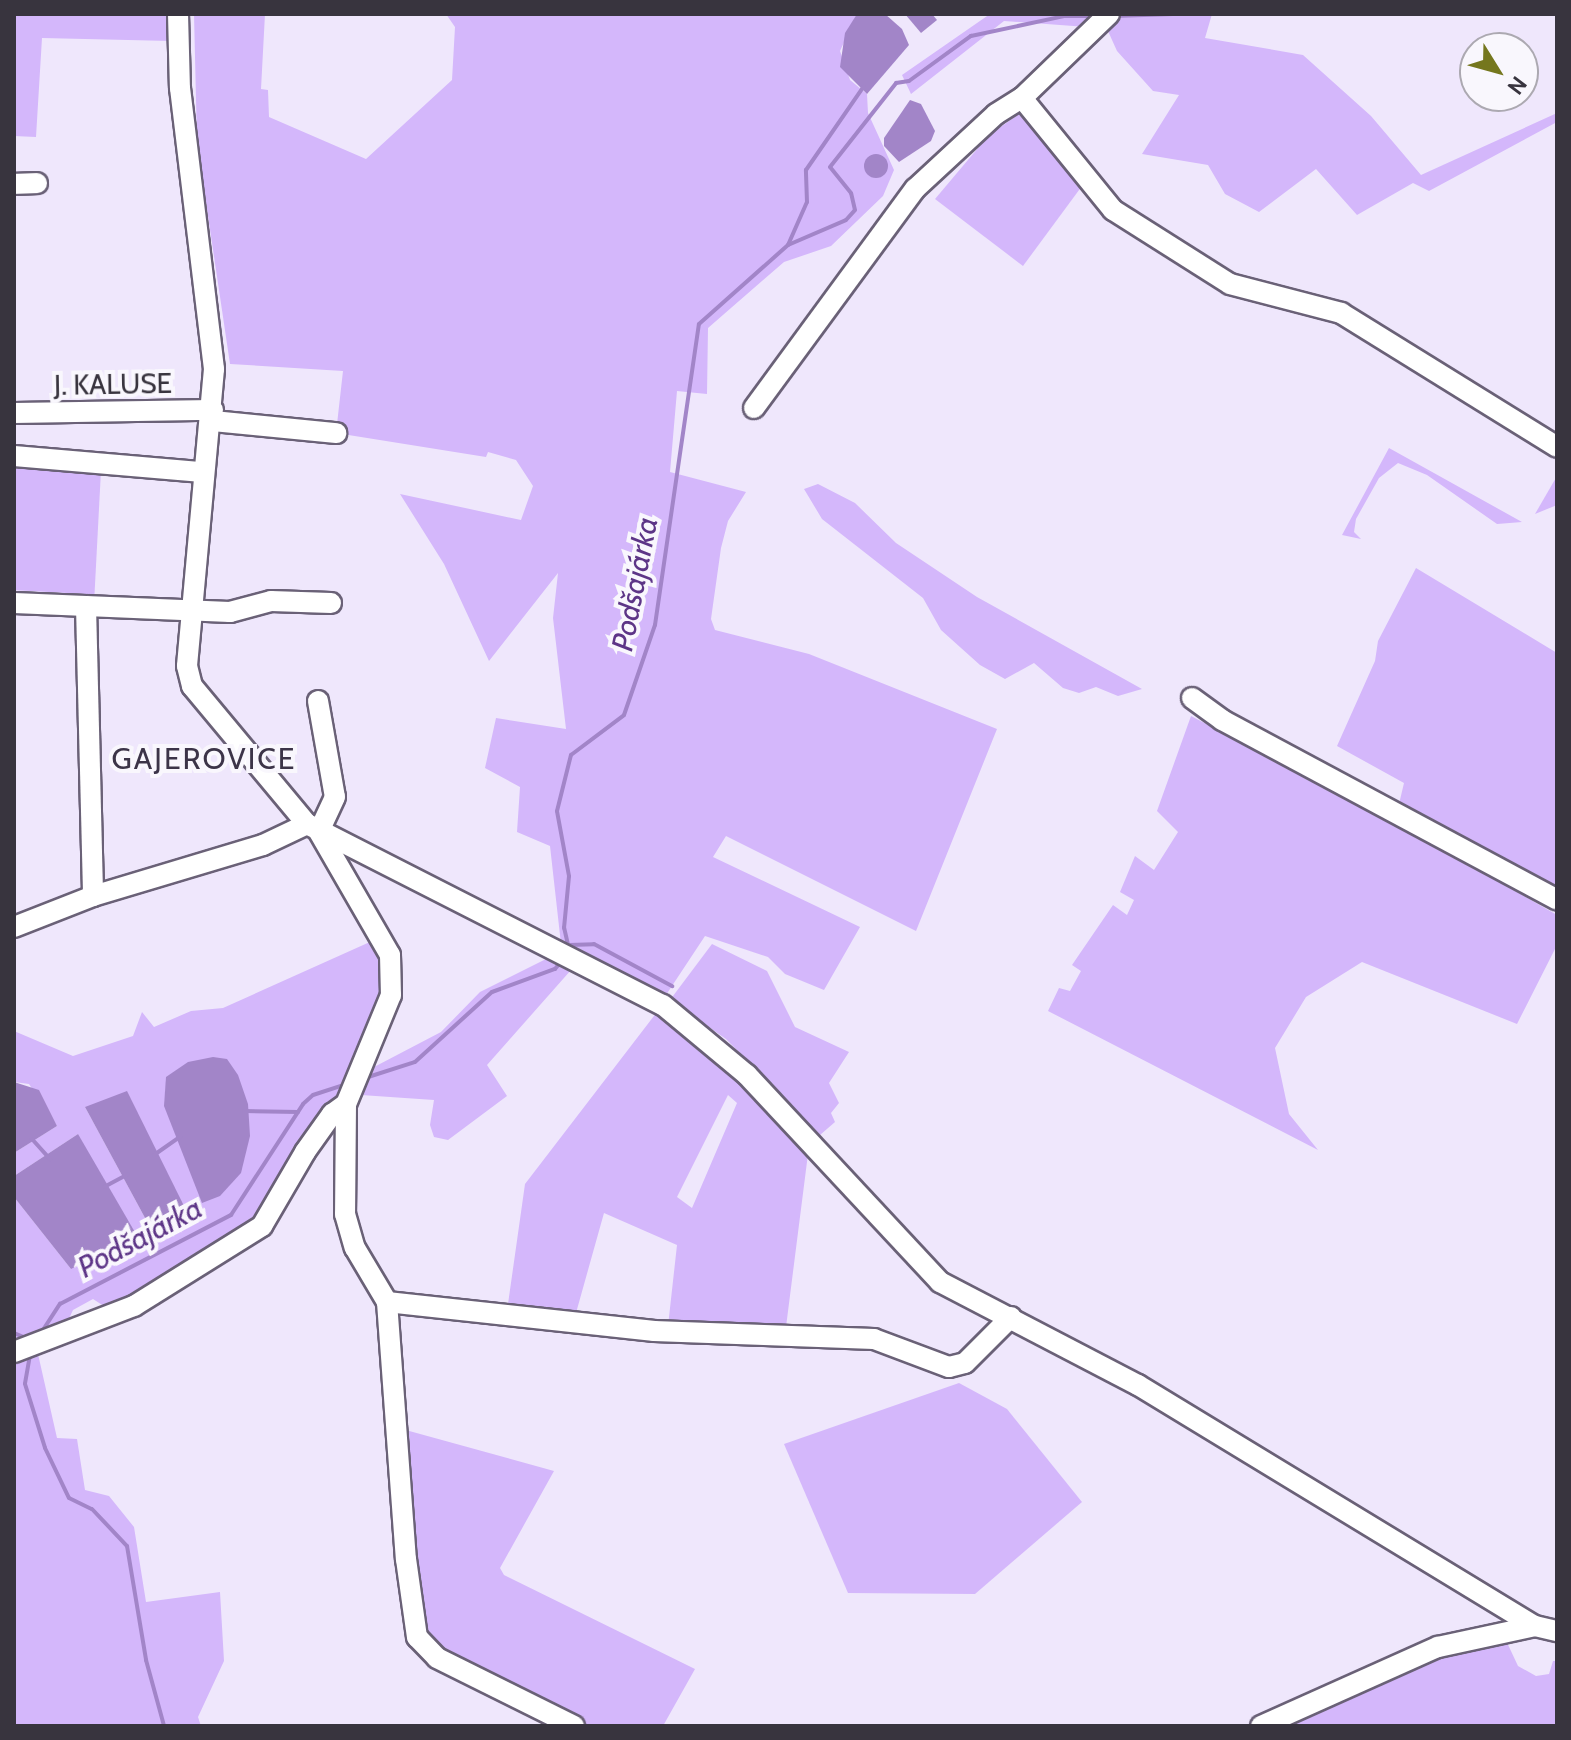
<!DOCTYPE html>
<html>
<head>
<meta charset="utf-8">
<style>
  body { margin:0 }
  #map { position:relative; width:1571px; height:1740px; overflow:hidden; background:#efe7fc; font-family:Cabin,sans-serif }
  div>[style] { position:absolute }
  .green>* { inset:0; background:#d4b7fb; transform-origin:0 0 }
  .water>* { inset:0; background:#a285c8 }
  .round { border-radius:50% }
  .stream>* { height:4px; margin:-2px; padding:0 2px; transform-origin:2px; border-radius:2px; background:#a285c8 }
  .roads { filter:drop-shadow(2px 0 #6a6177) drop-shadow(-2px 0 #6a6177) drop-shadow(0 2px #6a6177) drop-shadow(0 -2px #6a6177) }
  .minor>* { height:20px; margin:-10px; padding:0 10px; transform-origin:10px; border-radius:10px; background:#fff }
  span { translate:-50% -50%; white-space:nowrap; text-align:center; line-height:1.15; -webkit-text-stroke:8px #f9f7fd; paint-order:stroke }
  .street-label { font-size:28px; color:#38343e }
  .water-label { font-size:30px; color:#5d3587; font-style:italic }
  .neighbourhood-label { font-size:30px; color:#3c3448; letter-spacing:2px }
  .frame { position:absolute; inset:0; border:16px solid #38343e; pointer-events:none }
  .north { position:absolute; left:1459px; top:32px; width:80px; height:80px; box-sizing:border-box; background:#f9f7fd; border:2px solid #aca9b1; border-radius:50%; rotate:127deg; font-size:22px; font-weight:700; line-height:32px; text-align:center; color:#38343e }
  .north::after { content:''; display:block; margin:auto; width:28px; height:36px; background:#75771e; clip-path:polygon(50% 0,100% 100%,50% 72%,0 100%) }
</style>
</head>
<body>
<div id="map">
  <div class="green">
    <i style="clip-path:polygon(14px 14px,171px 14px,171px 41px,42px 38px,36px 137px,14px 136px)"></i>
    <i style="clip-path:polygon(194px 14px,265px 14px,261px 89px,268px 90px,269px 117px,366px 159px,452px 80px,455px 27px,446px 14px,857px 14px,840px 51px,850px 80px,867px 94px,868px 113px,894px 170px,883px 196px,831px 246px,784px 262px,708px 328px,707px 394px,677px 391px,670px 472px,746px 492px,728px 521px,721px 548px,711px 619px,715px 630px,809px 654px,997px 729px,916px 931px,726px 836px,713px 857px,860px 927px,824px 990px,785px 974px,768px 957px,705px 936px,666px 995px,561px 944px,550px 846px,517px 832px,520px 787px,485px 768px,496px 718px,566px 729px,553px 618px,558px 573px,489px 661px,444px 564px,400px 494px,521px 520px,533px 486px,516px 460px,488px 452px,486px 457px,336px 433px,343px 371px,230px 364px,197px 142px)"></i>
    <i style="clip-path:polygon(990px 14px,1212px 14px,1205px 38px,1303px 55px,1371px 116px,1421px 175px,1557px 113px,1557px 122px,1429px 191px,1413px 183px,1357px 215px,1316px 169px,1259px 212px,1225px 194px,1208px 165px,1142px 154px,1179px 95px,1153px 91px,1117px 51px,1103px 20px,1087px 27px,1004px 21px,911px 94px,902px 75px)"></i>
    <i style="clip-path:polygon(1019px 114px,1082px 186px,1023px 266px,935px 199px,989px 135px)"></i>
    <i style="clip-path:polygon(1389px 448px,1522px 522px,1497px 524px,1427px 475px,1398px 463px,1379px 478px,1356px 519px,1354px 532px,1361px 539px,1342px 535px)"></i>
    <i style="left:14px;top:468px;width:87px;height:122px;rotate:3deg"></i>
    <i style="clip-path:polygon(1557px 476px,1557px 505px,1535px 514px)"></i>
    <i style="clip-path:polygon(818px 484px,855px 503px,896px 543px,977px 597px,1142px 689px,1118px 696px,1096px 687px,1079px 693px,1063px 688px,1034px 663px,1005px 679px,980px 665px,941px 630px,923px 598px,822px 519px,804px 489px)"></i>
    <i style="clip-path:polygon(1416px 568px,1557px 653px,1557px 893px,1399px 804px,1404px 783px,1337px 746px,1375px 661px,1378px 641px)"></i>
    <i style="clip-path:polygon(1191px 716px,1415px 833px,1557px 915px,1557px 945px,1517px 1024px,1362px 962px,1306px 997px,1275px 1048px,1289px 1114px,1318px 1150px,1048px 1011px,1059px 988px,1070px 991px,1081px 971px,1072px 965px,1113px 905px,1127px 915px,1134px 900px,1120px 892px,1135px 856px,1154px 870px,1178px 832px,1157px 811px)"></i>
    <i style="clip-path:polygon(evenodd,381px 937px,390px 987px,363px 1059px,376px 1066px,441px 1032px,480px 992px,548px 958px,571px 970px,487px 1065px,507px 1096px,448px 1140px,434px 1137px,430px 1125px,434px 1100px,361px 1095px,345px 1104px,265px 1229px,110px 1310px,93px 1299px,73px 1310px,64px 1329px,38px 1354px,57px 1438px,77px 1439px,85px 1490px,109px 1496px,134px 1527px,146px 1602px,220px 1592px,224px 1661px,198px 1717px,201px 1726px,14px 1726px,14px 1197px,71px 1269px,78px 1134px,14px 1176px,14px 1153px,57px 1126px,29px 1084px,14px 1082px,14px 1031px,73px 1056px,133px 1036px,142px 1012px,154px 1027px,191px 1011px,223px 1008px,381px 937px,85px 1107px,186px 1210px,151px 1229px,85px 1107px)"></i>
    <i style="clip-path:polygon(712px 944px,767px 971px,795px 1027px,849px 1052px,829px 1083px,839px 1103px,831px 1113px,835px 1122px,820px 1135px,726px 1039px,670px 1000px)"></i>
    <i style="clip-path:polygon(evenodd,657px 1012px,735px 1079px,808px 1154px,786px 1327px,668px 1326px,677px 1245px,604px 1213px,576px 1313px,508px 1304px,525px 1184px,657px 1012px,728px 1095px,737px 1103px,692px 1208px,677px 1197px,728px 1095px)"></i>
    <i style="clip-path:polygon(959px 1383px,1007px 1409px,1082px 1502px,975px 1594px,848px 1593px,784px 1444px)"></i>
    <i style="clip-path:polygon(402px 1429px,554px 1471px,500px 1568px,504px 1575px,695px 1669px,663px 1726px,584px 1726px,438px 1650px,426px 1636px,418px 1613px)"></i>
    <i style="clip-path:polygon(1503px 1634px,1518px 1666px,1536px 1676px,1549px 1674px,1553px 1661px,1557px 1661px,1557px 1726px,1272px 1726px,1480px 1637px)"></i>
  </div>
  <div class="water">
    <i style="clip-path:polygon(857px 14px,885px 14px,902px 29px,909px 45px,867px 94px,840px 67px,845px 33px)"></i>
    <i style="clip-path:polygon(905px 14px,932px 14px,937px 20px,921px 33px)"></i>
    <i style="clip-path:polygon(910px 100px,921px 104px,935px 131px,931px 141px,899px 162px,884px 146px,884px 138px)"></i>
    <i class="round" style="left:864px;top:154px;width:24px;height:24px"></i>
    <i style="clip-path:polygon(213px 1057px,227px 1059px,238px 1075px,248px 1104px,250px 1136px,241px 1173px,220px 1196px,202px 1203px,164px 1106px,166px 1077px,188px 1062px)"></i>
    <i style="clip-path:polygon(14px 1082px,39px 1090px,57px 1126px,14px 1153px)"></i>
    <i style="clip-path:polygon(127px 1091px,186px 1210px,151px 1229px,85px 1107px)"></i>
    <i style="clip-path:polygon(78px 1134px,136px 1234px,71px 1269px,14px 1197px,14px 1176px)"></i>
  </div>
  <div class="stream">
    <i style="left:1114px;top:16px;width:59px;rotate:-1.9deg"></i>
    <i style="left:788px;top:245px;width:47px;rotate:-66.2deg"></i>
    <i style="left:807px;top:202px;width:32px;rotate:-92deg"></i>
    <i style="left:806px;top:170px;width:102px;rotate:-55.4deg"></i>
    <i style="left:569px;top:945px;width:25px;rotate:-2deg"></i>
    <i style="left:594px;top:944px;width:89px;rotate:28.3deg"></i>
    <i style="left:569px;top:949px;width:22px;rotate:-103deg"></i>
    <i style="left:564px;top:928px;width:52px;rotate:-84.5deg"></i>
    <i style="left:569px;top:876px;width:66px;rotate:-100.5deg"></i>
    <i style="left:557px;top:811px;width:58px;rotate:-76deg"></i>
    <i style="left:571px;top:755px;width:66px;rotate:-37deg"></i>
    <i style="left:624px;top:715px;width:95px;rotate:-71deg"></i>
    <i style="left:655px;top:625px;width:304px;rotate:-81.7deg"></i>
    <i style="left:699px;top:324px;width:119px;rotate:-41.6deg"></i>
    <i style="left:788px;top:245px;width:63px;rotate:-23.3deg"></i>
    <i style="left:846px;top:220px;width:13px;rotate:-48deg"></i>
    <i style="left:855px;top:210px;width:17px;rotate:-103deg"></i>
    <i style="left:851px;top:193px;width:33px;rotate:-129deg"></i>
    <i style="left:830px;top:167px;width:107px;rotate:-51.8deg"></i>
    <i style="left:896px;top:83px;width:13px;rotate:-9deg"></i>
    <i style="left:909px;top:81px;width:77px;rotate:-36deg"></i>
    <i style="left:971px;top:36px;width:95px;rotate:-12.1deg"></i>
    <i style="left:1064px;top:16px;width:33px"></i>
    <i style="left:365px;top:1078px;width:52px;rotate:-17.7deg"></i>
    <i style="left:415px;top:1062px;width:104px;rotate:-42.3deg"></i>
    <i style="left:492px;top:992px;width:67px;rotate:-20.1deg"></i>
    <i style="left:555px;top:969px;width:13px;rotate:-51deg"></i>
    <i style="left:244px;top:1111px;width:54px;rotate:1.1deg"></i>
    <i style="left:32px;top:1139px;width:27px;rotate:48deg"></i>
    <i style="left:154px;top:1155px;width:32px;rotate:-35deg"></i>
    <i style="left:104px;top:1187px;width:27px;rotate:-28deg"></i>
    <i style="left:14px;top:1333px;width:13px;rotate:23deg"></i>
    <i style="left:41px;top:1333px;width:35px;rotate:-57deg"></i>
    <i style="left:60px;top:1304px;width:193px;rotate:-27.5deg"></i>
    <i style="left:231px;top:1215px;width:132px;rotate:-57deg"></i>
    <i style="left:303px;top:1104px;width:13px;rotate:-42deg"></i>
    <i style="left:313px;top:1095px;width:35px;rotate:-18deg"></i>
    <i style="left:30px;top:1355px;width:29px;rotate:100deg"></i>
    <i style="left:25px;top:1384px;width:67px;rotate:72.6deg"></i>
    <i style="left:45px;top:1448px;width:55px;rotate:64.4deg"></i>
    <i style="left:69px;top:1498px;width:25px;rotate:26deg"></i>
    <i style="left:92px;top:1509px;width:51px;rotate:46.6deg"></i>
    <i style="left:127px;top:1546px;width:116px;rotate:80.5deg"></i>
    <i style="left:146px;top:1660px;width:68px;rotate:74.7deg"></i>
  </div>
  <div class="roads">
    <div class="minor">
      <i style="left:178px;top:14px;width:74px;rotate:88.5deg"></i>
      <i style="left:180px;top:88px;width:283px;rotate:83.1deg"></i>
      <i style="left:214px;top:369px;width:298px;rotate:95.2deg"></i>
      <i style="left:187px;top:666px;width:21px;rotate:76deg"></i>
      <i style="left:192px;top:686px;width:180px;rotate:50.2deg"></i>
      <i style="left:307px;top:824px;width:399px;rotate:27deg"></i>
      <i style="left:663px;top:1005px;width:109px;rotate:39.8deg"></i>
      <i style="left:747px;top:1075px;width:283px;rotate:47deg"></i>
      <i style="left:940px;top:1282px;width:223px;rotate:27.5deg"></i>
      <i style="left:1138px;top:1385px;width:464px;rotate:31.3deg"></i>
      <i style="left:1535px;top:1626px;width:23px;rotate:13deg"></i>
      <i style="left:1109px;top:14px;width:121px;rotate:136deg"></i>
      <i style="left:1022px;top:98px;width:144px;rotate:50.9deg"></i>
      <i style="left:1113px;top:210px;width:138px;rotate:32.3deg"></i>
      <i style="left:1230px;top:284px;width:115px;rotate:14.6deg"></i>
      <i style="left:1341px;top:313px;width:254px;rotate:31.8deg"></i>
      <i style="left:14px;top:184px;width:23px;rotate:-2deg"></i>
      <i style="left:754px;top:408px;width:272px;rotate:-53.7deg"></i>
      <i style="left:915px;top:189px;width:110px;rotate:-42.8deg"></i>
      <i style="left:996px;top:114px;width:31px;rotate:-32deg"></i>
      <i style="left:14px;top:413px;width:199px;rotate:-0.9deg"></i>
      <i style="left:213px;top:421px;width:124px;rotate:5.6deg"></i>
      <i style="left:14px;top:456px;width:189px;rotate:4.9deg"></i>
      <i style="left:14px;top:603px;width:216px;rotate:2.4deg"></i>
      <i style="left:230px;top:612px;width:42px;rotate:-15deg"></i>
      <i style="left:271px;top:601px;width:60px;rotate:1.9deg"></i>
      <i style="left:86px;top:606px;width:290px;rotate:88.6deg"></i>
      <i style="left:1192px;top:698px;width:37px;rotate:36deg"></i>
      <i style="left:1222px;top:720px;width:380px;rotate:28.2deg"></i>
      <i style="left:318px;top:701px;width:97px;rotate:80deg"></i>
      <i style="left:335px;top:797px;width:38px;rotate:115deg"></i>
      <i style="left:319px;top:832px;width:142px;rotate:60deg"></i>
      <i style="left:390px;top:955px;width:40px;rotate:88.6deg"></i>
      <i style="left:391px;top:995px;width:118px;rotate:112.4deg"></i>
      <i style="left:346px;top:1104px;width:110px;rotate:90.5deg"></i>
      <i style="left:345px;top:1214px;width:35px;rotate:74deg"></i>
      <i style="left:355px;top:1248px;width:63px;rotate:59.3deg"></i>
      <i style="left:387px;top:1302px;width:258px;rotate:85.8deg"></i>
      <i style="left:406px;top:1559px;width:79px;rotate:82deg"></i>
      <i style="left:417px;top:1637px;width:29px;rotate:46deg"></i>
      <i style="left:437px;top:1658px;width:153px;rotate:26.4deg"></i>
      <i style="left:14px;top:927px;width:85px;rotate:-21.4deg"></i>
      <i style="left:93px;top:896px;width:177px;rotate:-16.7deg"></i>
      <i style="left:263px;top:845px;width:49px;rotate:-25.5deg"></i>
      <i style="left:387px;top:1302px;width:269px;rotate:6.2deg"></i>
      <i style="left:654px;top:1331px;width:220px;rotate:2.1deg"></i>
      <i style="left:874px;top:1339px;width:80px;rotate:20.5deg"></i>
      <i style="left:949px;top:1367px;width:16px;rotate:-14deg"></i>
      <i style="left:965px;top:1363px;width:65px;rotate:-45deg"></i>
      <i style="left:14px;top:1352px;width:129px;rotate:-21deg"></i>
      <i style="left:134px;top:1306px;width:151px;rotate:-32deg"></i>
      <i style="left:262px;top:1226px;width:86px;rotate:-59.8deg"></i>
      <i style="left:305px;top:1152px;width:47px;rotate:-54.6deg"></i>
      <i style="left:332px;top:1114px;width:17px;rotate:-36deg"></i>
      <i style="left:1261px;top:1726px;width:194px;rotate:-24.1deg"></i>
      <i style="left:1438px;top:1647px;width:99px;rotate:-12.2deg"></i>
    </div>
  </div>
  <div class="street-label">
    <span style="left:113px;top:384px;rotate:-1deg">J. KALUSE</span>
  </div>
  <div class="water-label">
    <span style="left:635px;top:584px;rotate:-79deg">Podšajárka</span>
    <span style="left:140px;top:1238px;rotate:-28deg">Podšajárka</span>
  </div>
  <div class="neighbourhood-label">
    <span style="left:204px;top:759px">GAJEROVICE</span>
  </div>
  <div class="frame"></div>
  <div class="north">N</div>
</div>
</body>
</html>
